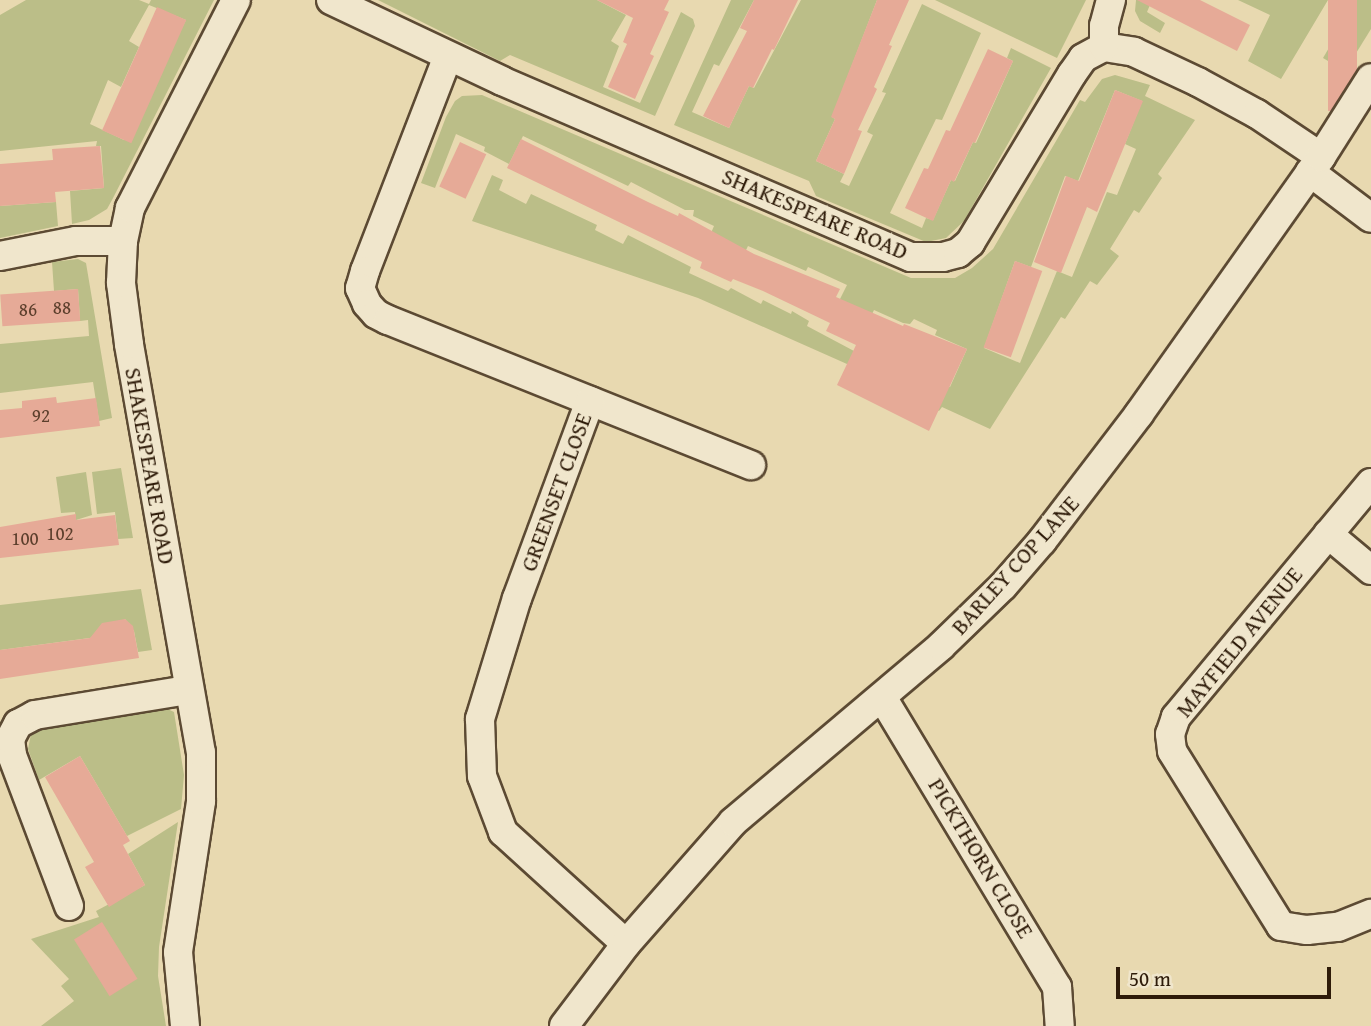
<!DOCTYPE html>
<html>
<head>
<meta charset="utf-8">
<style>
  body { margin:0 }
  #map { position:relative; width:1371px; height:1026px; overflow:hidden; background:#e8d9b0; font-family:"Gentium Book Plus",serif }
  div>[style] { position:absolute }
  .green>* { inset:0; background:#bbbe88 }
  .building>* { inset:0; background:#e6aa97; transform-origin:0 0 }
  .roads { filter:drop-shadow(2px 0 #5c4a33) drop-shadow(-2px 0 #5c4a33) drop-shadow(0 2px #5c4a33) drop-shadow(0 -2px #5c4a33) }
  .street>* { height:28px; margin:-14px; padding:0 14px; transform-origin:14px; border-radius:14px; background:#f0e6cc }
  span { translate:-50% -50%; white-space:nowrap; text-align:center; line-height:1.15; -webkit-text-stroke:6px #f0e6cc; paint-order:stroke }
  .number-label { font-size:19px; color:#5c3f2c }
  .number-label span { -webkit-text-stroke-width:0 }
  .street-label { font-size:23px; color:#2e1b09 }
  .scale { position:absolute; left:1116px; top:967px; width:215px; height:32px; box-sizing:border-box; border:4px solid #2e1b09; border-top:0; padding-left:9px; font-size:21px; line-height:24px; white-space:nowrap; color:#2e1b09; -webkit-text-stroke:5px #f0e6cc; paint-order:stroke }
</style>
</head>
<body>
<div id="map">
  <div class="green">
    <i style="clip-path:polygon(evenodd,26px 0,139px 0,149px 4px,151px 0,214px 0,112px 200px,107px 209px,89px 220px,72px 224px,70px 191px,104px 188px,101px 146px,96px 146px,97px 141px,0 151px,0 15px,26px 0,149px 5px,186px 20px,124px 140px,90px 124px,108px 80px,121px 87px,139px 47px,129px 41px,149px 5px)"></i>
    <i style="clip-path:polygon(378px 0,597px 0,626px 15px,611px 41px,619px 46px,603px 87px,640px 103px,681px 12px,693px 19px,695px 26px,655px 116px,510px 55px,500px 61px)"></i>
    <i style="clip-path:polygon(731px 0,754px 0,719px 66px,714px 64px,692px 112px,729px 128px,749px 86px,754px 88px,801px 0,877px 0,832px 117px,835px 119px,816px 161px,844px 174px,840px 182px,849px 186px,873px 135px,867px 132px,886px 93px,882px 92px,922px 4px,981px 33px,942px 120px,936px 119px,890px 213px,922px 228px,926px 218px,933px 220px,951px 180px,955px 181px,973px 142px,976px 143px,1013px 61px,1007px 58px,1011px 48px,1051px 68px,964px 221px,946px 238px,926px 242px,816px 196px,809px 181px,674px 125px)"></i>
    <i style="clip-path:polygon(935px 0,1086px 0,1057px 58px)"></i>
    <i style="clip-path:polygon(1136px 0,1152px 0,1147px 12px,1165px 23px,1160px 33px,1140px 21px,1135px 11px)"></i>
    <i style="clip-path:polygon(1238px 0,1328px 0,1281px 79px,1248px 61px,1270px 15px)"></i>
    <i style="clip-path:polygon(1357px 0,1371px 0,1371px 29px,1345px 71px,1323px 58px)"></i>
    <i style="clip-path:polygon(evenodd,1115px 75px,1150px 85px,1145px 96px,1195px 120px,1158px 174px,1162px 178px,1139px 213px,1134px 210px,1110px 249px,1119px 256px,1097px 285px,1090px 281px,1065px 319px,1061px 317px,990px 429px,942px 407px,939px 411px,847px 364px,698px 298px,472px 221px,492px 175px,503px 180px,499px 190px,526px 204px,531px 194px,597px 225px,595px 230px,623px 244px,628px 235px,691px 267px,689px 273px,728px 291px,731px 288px,761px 304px,763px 300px,791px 314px,792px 311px,809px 321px,807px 326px,854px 351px,950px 387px,967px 349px,935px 335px,937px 330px,914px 319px,910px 324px,903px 323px,874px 310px,871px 316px,839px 301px,847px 285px,808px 267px,806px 271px,748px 246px,745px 252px,708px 240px,714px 226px,693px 216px,694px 210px,685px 210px,631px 182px,628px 186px,523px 136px,509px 164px,484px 151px,485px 147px,456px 134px,435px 188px,421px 183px,446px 117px,455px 101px,462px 96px,482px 95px,911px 278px,955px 278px,972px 268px,993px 249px,1080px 100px,1085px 102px,1102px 79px,1115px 75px,1115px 90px,1142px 101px,1125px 144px,1136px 149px,1117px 195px,1107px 192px,1072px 277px,1057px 271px,1020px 363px,984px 348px,1015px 261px,1031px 267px,1065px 176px,1078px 181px,1115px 90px)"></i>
    <i style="clip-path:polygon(56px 202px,58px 226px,0 238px,0 206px)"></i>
    <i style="clip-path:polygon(78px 259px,86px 263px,112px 418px,99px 421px,93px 382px,0 393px,0 344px,89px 336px,88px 320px,80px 321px,78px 289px,54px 291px,52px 262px)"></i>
    <i style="clip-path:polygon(121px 468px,133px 538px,118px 539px,115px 512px,97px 514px,92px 472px)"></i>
    <i style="clip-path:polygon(86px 472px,92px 515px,76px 520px,75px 512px,61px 513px,56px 477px)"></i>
    <i style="clip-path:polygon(141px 589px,152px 650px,138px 652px,134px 631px,125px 619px,97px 637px,0 650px,0 605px)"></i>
    <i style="clip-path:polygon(159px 705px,174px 712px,184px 775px,181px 809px,127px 836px,80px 756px,39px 780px,28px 749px,32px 729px)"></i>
    <i style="clip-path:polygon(178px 822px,159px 947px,158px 976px,166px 1026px,41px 1026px,74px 1001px,61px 986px,69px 979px,31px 939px,99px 917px,96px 911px,145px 885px,128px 854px)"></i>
  </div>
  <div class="building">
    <i style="clip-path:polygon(597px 0,669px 0,664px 10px,669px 12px,650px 54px,654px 56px,635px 99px,608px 87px,627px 44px,623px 42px,633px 18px)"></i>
    <i style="clip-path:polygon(754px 0,798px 0,774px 50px,772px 49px,753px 88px,749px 86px,729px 128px,703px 116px,747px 31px,740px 28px)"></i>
    <i style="clip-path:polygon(877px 0,909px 0,889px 45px,892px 46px,874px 87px,877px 89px,858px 130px,862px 131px,844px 174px,816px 161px,835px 119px,831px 117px)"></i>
    <i style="clip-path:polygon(1137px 0,1200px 0,1250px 25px,1237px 51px)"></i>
    <i style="left:1328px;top:0;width:29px;height:111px"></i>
    <i style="left:157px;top:7px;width:32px;height:135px;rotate:24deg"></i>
    <i style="clip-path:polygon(988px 49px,1013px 61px,975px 143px,973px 142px,954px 182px,951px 180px,933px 221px,905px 208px,924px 168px,928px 169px,946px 130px,950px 131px)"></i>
    <i style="clip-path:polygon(1115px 90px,1143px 101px,1097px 212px,1087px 207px,1061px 273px,1034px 262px,1066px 176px,1079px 181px)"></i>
    <i style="clip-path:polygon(521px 139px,648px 202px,678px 216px,679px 213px,754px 254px,840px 289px,836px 297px,903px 326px,904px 324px,967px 349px,929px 431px,837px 385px,856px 345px,826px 331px,830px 323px,763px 291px,733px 279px,731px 282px,700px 268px,702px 262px,507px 168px)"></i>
    <i style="left:460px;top:142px;width:29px;height:49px;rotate:25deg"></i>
    <i style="clip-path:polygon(100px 146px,104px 188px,55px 192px,56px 202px,0 206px,0 164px,53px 160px,52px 149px)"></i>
    <i style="left:1015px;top:261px;width:29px;height:92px;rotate:20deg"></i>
    <i style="left:78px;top:289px;width:32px;height:78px;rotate:86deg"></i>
    <i style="clip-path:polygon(56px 397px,57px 403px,96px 398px,100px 426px,0 438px,0 410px,22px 408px,22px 401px)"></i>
    <i style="clip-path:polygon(76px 514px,76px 520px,115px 515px,119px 545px,0 558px,0 527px)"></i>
    <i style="clip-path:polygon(125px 619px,133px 626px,139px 658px,0 679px,0 650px,90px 638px,102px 623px)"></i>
    <i style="clip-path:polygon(80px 756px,130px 841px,123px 845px,145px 885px,109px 907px,85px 867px,94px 862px,45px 777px)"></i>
    <i style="left:102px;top:922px;width:67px;height:33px;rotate:58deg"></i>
  </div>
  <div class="roads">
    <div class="street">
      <i style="left:331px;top:0;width:189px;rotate:25.3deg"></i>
      <i style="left:502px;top:81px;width:445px;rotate:23.3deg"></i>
      <i style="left:911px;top:257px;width:32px"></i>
      <i style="left:943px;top:257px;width:16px;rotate:-15deg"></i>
      <i style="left:958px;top:253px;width:16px;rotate:-40deg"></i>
      <i style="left:970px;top:243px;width:197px;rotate:-58.9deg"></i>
      <i style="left:1072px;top:74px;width:19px;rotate:-55deg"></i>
      <i style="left:1083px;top:58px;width:24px;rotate:-28deg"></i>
      <i style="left:1104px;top:47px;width:30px;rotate:9deg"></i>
      <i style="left:1134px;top:52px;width:71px;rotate:25.1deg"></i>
      <i style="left:1198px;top:82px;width:67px;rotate:28.5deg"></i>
      <i style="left:1257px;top:114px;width:77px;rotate:33.9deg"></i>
      <i style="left:1104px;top:47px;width:21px;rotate:-90deg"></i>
      <i style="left:1104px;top:26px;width:27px;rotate:-75deg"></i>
      <i style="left:448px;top:56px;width:230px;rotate:111.1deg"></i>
      <i style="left:365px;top:271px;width:18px;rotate:106deg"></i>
      <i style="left:360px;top:288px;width:17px;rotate:66deg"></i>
      <i style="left:367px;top:304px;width:13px;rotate:48deg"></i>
      <i style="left:376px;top:314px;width:13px;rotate:27deg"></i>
      <i style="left:388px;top:320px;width:391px;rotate:21.8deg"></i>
      <i style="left:1310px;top:172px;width:76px;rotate:37deg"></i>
      <i style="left:0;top:256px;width:77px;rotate:-11.2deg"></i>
      <i style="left:76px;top:241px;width:47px"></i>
      <i style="left:590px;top:401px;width:210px;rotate:110.3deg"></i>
      <i style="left:517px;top:598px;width:127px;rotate:107deg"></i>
      <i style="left:480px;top:719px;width:57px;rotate:88deg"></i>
      <i style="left:482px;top:776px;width:60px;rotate:69.4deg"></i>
      <i style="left:503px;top:832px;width:166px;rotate:42.3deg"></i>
      <i style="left:1371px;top:483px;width:305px;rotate:129.8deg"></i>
      <i style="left:1176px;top:717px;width:18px;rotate:109deg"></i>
      <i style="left:1170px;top:734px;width:17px;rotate:83deg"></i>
      <i style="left:1172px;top:751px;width:206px;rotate:58.1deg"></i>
      <i style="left:1281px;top:926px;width:26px;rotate:9deg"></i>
      <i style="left:1307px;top:930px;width:31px;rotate:-6deg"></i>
      <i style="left:1338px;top:927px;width:35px;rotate:-22deg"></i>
      <i style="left:1328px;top:534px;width:56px;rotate:39.9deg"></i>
      <i style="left:882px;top:697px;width:339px;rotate:58.9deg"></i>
      <i style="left:1057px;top:987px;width:39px;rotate:86deg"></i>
      <i style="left:69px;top:906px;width:161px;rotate:-110.7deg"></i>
      <i style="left:12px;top:755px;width:16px;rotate:-97deg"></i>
      <i style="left:10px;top:739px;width:17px;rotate:-62deg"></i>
      <i style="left:18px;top:724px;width:19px;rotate:-28deg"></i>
      <i style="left:35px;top:715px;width:155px;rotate:-9.3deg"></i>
      <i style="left:185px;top:1026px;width:74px;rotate:-95.4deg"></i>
      <i style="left:178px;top:952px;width:153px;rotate:-81.3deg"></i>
      <i style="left:201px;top:801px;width:48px;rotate:-90deg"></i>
      <i style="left:201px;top:753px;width:415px;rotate:-100deg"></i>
      <i style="left:129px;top:344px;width:62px;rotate:-97.5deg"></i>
      <i style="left:121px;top:283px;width:42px;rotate:-87.3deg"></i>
      <i style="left:123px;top:241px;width:34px;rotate:-78deg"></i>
      <i style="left:130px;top:208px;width:233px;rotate:-63deg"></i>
      <i style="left:564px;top:1026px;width:103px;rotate:-52.9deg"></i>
      <i style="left:626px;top:944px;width:162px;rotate:-48.7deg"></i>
      <i style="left:733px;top:822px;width:272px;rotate:-40.2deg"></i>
      <i style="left:941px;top:646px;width:86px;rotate:-44.1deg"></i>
      <i style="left:1003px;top:586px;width:60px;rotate:-49.1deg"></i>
      <i style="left:1042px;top:541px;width:160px;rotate:-52.6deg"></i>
      <i style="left:1139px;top:414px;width:315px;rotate:-54.7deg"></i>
      <i style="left:1321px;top:157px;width:93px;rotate:-57.7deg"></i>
    </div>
  </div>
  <div class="number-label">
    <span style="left:62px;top:308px">88</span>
    <span style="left:28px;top:310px">86</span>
    <span style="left:41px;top:416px">92</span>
    <span style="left:60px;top:534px">102</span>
    <span style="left:25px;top:539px">100</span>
  </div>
  <div class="street-label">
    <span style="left:815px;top:214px;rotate:23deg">SHAKESPEARE ROAD</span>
    <span style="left:150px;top:466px;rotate:80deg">SHAKESPEARE ROAD</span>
    <span style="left:556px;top:492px;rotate:-70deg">GREENSET CLOSE</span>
    <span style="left:1015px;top:565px;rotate:-48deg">BARLEY COP LANE</span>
    <span style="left:1239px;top:642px;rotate:-51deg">MAYFIELD AVENUE</span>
    <span style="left:981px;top:858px;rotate:59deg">PICKTHORN CLOSE</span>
  </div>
  <div class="scale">50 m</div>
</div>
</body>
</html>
